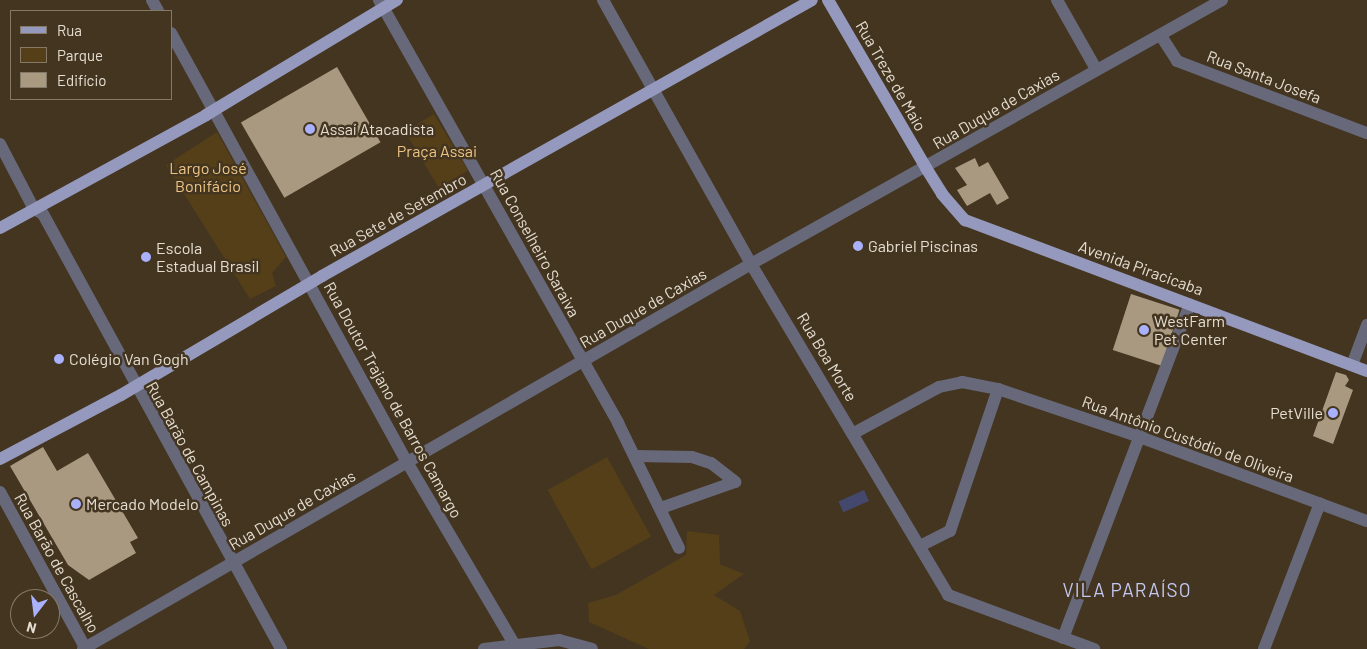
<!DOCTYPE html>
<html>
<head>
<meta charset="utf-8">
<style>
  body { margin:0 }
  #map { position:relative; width:1367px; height:649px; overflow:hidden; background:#433520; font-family:Barlow,sans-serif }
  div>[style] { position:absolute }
  .green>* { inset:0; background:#553f19; transform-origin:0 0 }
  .water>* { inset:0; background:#45486d; transform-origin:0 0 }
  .building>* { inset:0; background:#a99980; transform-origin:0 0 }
  .minor>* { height:12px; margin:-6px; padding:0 6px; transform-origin:6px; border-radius:6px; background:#67697b }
  .major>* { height:12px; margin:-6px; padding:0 6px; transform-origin:6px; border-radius:6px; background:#9599bd }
  .dots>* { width:14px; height:14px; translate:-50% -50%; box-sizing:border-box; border:2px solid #433520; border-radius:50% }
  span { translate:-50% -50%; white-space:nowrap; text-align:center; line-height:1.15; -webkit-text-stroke:5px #433520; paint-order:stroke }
  .street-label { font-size:16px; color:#e6ded1 }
  .poi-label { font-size:16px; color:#e6ded1 }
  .left { translate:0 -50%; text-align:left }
  .right { translate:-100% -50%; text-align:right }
  .park-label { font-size:16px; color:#ecc586 }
  .quarter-label { font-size:19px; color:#c3c8f3; letter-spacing:1px }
  .legend { position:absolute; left:10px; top:10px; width:162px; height:90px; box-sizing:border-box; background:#433520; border:1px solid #847967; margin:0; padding:6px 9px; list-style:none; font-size:15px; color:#e6ded1 }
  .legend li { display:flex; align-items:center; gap:10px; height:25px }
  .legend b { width:25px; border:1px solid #847967 }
  .north { position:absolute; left:10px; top:589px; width:50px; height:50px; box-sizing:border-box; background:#433520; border:1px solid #847967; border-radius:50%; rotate:195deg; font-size:14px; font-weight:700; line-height:20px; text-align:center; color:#e6ded1 }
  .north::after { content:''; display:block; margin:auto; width:18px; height:22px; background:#a9b0fc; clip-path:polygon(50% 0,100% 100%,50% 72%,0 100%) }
</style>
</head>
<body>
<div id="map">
  <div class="green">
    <i style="left:434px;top:114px;width:66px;height:34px;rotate:59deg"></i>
    <i style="clip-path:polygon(217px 132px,286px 257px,272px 273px,276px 286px,250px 299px,166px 165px)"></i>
    <i style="left:607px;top:457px;width:91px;height:68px;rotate:61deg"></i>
    <i style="clip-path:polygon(687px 531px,719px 535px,720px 564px,744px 574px,714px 595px,740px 611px,750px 641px,744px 649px,649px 649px,589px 622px,588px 603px,616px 595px,686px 555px)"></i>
  </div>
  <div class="water">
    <i style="left:864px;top:490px;width:12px;height:28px;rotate:66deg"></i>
  </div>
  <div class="building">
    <i style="left:337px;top:67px;width:87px;height:111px;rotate:60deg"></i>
    <i style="clip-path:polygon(975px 158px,979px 167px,988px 162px,1009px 198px,997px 205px,990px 193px,967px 206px,957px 190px,967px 185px,955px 168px)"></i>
    <i style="left:1131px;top:294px;width:51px;height:59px;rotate:18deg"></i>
    <i style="clip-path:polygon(1336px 372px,1346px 375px,1349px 380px,1345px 386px,1353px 390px,1333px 444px,1313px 436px)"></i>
    <i style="clip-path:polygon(43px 447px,57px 471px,88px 453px,138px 538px,130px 542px,136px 553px,89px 580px,68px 565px,10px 466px)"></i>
  </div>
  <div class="minor">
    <i style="left:152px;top:0;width:13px;rotate:61deg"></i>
    <i style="left:379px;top:0;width:486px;rotate:60.5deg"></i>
    <i style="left:618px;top:423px;width:139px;rotate:64deg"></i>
    <i style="left:603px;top:0;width:303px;rotate:60.7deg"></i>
    <i style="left:751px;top:264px;width:385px;rotate:59.2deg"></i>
    <i style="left:948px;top:595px;width:156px;rotate:20.3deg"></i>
    <i style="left:1057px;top:0;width:79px;rotate:60.5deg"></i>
    <i style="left:171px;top:33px;width:490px;rotate:61.2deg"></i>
    <i style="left:407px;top:462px;width:217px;rotate:59.5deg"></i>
    <i style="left:1161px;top:36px;width:30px;rotate:57deg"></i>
    <i style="left:1177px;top:61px;width:203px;rotate:20.8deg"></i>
    <i style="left:0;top:144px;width:73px;rotate:62.4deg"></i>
    <i style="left:34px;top:209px;width:10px;rotate:29deg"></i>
    <i style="left:43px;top:214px;width:496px;rotate:61.3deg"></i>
    <i style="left:1352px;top:365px;width:43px;rotate:-69.4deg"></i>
    <i style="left:854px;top:433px;width:97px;rotate:-28.4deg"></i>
    <i style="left:939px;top:387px;width:24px;rotate:-12deg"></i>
    <i style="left:962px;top:382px;width:37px;rotate:11deg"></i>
    <i style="left:998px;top:389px;width:147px;rotate:18.7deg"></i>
    <i style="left:1137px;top:436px;width:245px;rotate:20.3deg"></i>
    <i style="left:636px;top:456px;width:56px;rotate:1deg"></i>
    <i style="left:692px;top:457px;width:20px;rotate:18deg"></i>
    <i style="left:711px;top:463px;width:31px;rotate:38deg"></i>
    <i style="left:0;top:492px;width:179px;rotate:61.3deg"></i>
    <i style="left:661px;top:508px;width:78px;rotate:-19.4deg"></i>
    <i style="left:920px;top:546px;width:34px;rotate:-27deg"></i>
    <i style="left:950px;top:531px;width:150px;rotate:-71.3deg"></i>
    <i style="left:1063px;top:638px;width:357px;rotate:-69.2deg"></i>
    <i style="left:83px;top:649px;width:771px;rotate:-29.96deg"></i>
    <i style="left:751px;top:264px;width:540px;rotate:-29.27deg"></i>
    <i style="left:484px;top:649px;width:76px;rotate:-6.8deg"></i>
    <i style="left:559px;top:640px;width:34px;rotate:15deg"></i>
    <i style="left:1264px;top:649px;width:156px;rotate:-69deg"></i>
  </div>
  <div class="major">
    <i style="left:828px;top:0;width:194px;rotate:59.7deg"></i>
    <i style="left:926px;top:168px;width:31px;rotate:58deg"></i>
    <i style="left:942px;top:194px;width:35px;rotate:49deg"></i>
    <i style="left:965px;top:220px;width:429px;rotate:20.6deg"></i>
    <i style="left:0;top:228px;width:235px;rotate:-28.7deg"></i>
    <i style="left:206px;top:115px;width:223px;rotate:-31.1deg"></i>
    <i style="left:0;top:459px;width:137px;rotate:-27.9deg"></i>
    <i style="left:121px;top:395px;width:234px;rotate:-30.6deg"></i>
    <i style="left:322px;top:276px;width:562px;rotate:-29.39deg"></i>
  </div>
  <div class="dots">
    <i style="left:310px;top:129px;background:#a9b0fc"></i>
    <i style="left:858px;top:246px;background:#a9b0fc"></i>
    <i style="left:146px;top:257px;background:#a9b0fc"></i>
    <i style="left:1144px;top:330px;background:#a9b0fc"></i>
    <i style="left:59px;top:359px;background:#a9b0fc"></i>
    <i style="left:1333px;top:413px;background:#a9b0fc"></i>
    <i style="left:76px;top:504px;background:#a9b0fc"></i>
  </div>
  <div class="street-label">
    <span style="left:891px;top:76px;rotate:60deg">Rua Treze de Maio</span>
    <span style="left:1264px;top:77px;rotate:21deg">Rua Santa Josefa</span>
    <span style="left:996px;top:109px;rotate:-30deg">Rua Duque de Caxias</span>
    <span style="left:398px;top:215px;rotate:-29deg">Rua Sete de Setembro</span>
    <span style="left:535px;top:243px;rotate:61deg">Rua Conselheiro Saraiva</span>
    <span style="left:1141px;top:268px;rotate:20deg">Avenida Piracicaba</span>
    <span style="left:643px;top:308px;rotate:-30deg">Rua Duque de Caxias</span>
    <span style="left:827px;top:357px;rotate:59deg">Rua Boa Morte</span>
    <span style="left:393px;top:400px;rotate:61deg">Rua Doutor Trajano de Barros Camargo</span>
    <span style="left:1188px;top:439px;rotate:20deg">Rua Antônio Custódio de Oliveira</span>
    <span style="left:190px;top:454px;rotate:61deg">Rua Barão de Campinas</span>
    <span style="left:292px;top:510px;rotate:-30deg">Rua Duque de Caxias</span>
    <span style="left:57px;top:563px;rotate:61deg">Rua Barão de Cascalho</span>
  </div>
  <div class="poi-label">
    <span class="left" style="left:320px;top:129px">Assaí Atacadista</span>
    <span class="left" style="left:868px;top:246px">Gabriel Piscinas</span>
    <span class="left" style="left:156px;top:257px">Escola<br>Estadual Brasil</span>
    <span class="left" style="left:1154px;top:330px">WestFarm<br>Pet Center</span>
    <span class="left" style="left:69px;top:359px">Colégio Van Gogh</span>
    <span class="right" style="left:1323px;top:413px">PetVille</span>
    <span class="left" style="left:86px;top:504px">Mercado Modelo</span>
  </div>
  <div class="park-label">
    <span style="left:437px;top:151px">Praça Assai</span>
    <span style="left:208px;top:177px">Largo José<br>Bonifácio</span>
  </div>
  <div class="quarter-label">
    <span style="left:1127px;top:590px">VILA PARAÍSO</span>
  </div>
  <ul class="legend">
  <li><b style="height:6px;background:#9599bd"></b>Rua</li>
  <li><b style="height:14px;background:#553f19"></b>Parque</li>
  <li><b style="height:14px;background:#a99980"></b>Edifício</li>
  </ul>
  <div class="north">N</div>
</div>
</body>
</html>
